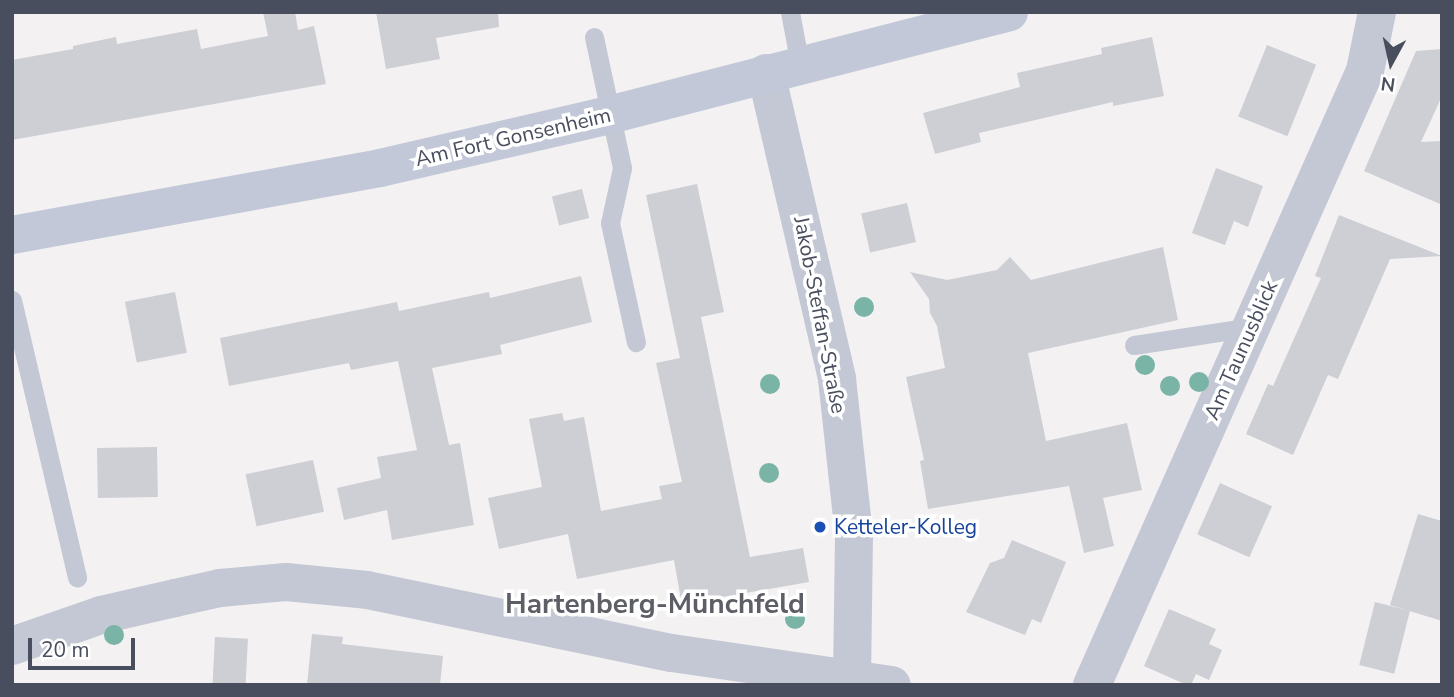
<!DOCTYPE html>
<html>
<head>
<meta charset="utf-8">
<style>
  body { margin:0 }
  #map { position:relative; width:1454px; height:697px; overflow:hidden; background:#f3f1f1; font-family:"Nunito Sans",sans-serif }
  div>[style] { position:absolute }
  .building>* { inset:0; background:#cdcfd5; transform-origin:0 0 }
  .lane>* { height:19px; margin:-9.5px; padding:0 9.5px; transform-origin:9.5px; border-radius:9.5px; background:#c4c8d5 }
  .street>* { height:38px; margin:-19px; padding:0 19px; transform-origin:19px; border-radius:19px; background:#c4c8d5 }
  .secondary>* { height:38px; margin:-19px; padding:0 19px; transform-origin:19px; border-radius:19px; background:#c3c8d9 }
  .trees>* { width:20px; height:20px; margin:-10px; border-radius:50%; background:#7ab4a7 }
  .dots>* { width:19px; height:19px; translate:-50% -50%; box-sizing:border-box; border:4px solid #fff; border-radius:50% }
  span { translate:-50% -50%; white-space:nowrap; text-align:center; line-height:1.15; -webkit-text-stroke:7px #fff; paint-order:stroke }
  .street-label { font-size:21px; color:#484e5e }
  .transit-label { font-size:21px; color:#164399 }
  .left { translate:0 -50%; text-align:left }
  .district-label { font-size:28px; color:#5d5e66; font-weight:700 }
  .frame { position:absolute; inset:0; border:14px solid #484e5e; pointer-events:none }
  .north { position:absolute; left:1356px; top:28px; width:70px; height:70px; -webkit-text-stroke:5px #fff; paint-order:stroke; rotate:188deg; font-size:19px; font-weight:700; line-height:28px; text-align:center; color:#484e5e }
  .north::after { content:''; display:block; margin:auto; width:24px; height:32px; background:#484e5e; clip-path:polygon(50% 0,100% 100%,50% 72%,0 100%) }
  .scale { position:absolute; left:28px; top:638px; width:107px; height:32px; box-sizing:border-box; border:4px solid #484e5e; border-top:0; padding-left:9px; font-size:21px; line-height:24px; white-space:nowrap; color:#484e5e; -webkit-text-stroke:5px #fff; paint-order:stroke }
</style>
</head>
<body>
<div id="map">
  <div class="building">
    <i style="clip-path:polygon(263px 12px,295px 12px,298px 30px,314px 26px,326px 84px,12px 140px,12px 60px,73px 49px,73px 46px,116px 37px,117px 44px,197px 29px,201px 49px,268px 36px)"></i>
    <i style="clip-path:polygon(376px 12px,498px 12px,499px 27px,436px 38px,440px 59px,386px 69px)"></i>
    <i style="clip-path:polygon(1152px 37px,1164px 96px,1113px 106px,1113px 102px,979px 133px,981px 142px,935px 154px,923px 113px,1020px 87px,1017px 73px,1102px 54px,1101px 48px)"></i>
    <i style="left:1267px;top:45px;width:53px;height:77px;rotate:22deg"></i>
    <i style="clip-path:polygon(1442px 49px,1442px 96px,1421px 142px,1442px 141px,1440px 204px,1364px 171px,1416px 51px)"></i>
    <i style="clip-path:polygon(1216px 168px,1263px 186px,1248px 227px,1234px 221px,1225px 245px,1192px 233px)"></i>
    <i style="clip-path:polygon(697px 184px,724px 312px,701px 317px,750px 557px,803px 548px,809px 582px,705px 600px,704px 596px,681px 600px,674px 560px,577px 579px,568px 534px,499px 549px,488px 498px,542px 487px,529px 419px,562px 413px,564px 421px,584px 417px,601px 511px,662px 499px,659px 486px,682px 482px,656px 363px,680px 358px,646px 195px)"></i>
    <i style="left:582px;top:189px;width:30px;height:31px;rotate:76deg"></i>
    <i style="left:907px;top:203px;width:40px;height:47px;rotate:77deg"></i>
    <i style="clip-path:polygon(1339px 215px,1442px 256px,1390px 259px,1338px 379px,1328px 375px,1293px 455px,1246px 434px,1268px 384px,1273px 386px,1321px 278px,1315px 276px)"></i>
    <i style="clip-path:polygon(1163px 247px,1178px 320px,1028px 353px,1046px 441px,1127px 423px,1142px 490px,1103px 498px,1114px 546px,1084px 553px,1069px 486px,928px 509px,920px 461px,924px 460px,906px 377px,945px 368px,937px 326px,930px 313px,929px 299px,910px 272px,947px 280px,997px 270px,1010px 257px,1031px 280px)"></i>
    <i style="clip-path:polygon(581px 276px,592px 322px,500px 345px,502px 354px,432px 368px,449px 445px,460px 443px,474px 525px,392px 540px,387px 510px,344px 520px,337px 488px,381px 478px,377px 457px,417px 450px,398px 361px,351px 370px,349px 363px,229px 386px,220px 338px,397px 302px,399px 311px,489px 292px,490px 298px)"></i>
    <i style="left:175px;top:292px;width:62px;height:51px;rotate:79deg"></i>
    <i style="left:157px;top:447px;width:50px;height:60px;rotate:89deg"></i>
    <i style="left:313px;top:460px;width:53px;height:69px;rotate:78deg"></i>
    <i style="left:1220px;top:483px;width:57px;height:56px;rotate:24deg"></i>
    <i style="clip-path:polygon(1418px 514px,1442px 521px,1442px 621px,1390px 605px)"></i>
    <i style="clip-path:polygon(1012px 540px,1066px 562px,1041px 623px,1032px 619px,1025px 635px,966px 612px,990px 563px,1004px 558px)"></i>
    <i style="left:1375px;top:602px;width:36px;height:65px;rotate:14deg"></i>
    <i style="clip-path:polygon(1169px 609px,1216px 629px,1209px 644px,1222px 650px,1209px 680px,1196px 674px,1191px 685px,1187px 685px,1144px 666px)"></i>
    <i style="clip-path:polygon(312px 634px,343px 637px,342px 644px,443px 656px,440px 685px,307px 685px)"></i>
    <i style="left:215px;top:637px;width:33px;height:48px;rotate:3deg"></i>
  </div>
  <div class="lane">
    <i style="left:790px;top:12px;width:54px;rotate:79.3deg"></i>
    <i style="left:594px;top:37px;width:134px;rotate:77.9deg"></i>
    <i style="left:622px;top:168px;width:56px;rotate:102.3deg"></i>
    <i style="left:610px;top:223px;width:122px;rotate:77.7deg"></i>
    <i style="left:12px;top:300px;width:285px;rotate:76.8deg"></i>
    <i style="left:1134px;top:345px;width:118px;rotate:-8.7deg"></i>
  </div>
  <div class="street">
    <i style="left:766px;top:73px;width:314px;rotate:76.9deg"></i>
    <i style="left:837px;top:379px;width:157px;rotate:83.8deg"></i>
    <i style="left:854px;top:535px;width:150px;rotate:90.8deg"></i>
    <i style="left:12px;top:646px;width:94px;rotate:-19.2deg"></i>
    <i style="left:101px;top:615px;width:76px;rotate:-12.9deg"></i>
    <i style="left:175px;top:598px;width:46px;rotate:-12.5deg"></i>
    <i style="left:220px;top:588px;width:66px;rotate:-5.2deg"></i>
    <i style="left:286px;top:582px;width:81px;rotate:5.6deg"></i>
    <i style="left:367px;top:590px;width:311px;rotate:11.7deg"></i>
    <i style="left:672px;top:653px;width:222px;rotate:8.3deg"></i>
    <i style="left:1092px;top:685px;width:672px;rotate:-66.03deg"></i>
    <i style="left:1365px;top:71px;width:60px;rotate:-78.5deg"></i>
  </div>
  <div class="secondary">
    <i style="left:12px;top:235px;width:374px;rotate:-10.3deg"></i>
    <i style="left:380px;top:168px;width:235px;rotate:-13deg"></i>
    <i style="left:609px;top:115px;width:413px;rotate:-14.4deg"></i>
  </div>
  <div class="trees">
    <i style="left:864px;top:307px"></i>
    <i style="left:1145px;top:365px"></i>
    <i style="left:1199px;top:382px"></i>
    <i style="left:770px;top:384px"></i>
    <i style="left:1170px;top:386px"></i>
    <i style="left:769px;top:473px"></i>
    <i style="left:795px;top:619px"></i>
    <i style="left:114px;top:635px"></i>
  </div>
  <div class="dots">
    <i style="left:820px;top:527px;background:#1a4fb4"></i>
  </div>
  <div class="street-label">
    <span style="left:513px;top:137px;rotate:-13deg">Am Fort Gonsenheim</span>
    <span style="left:820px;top:315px;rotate:79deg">Jakob-Steffan-Straße</span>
    <span style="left:1241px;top:350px;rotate:-66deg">Am Taunusblick</span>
  </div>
  <div class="transit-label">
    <span class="left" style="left:834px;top:527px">Ketteler-Kolleg</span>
  </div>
  <div class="district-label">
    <span style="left:655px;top:604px">Hartenberg-Münchfeld</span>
  </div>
  <div class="frame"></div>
  <div class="north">N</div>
  <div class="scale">20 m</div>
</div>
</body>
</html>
